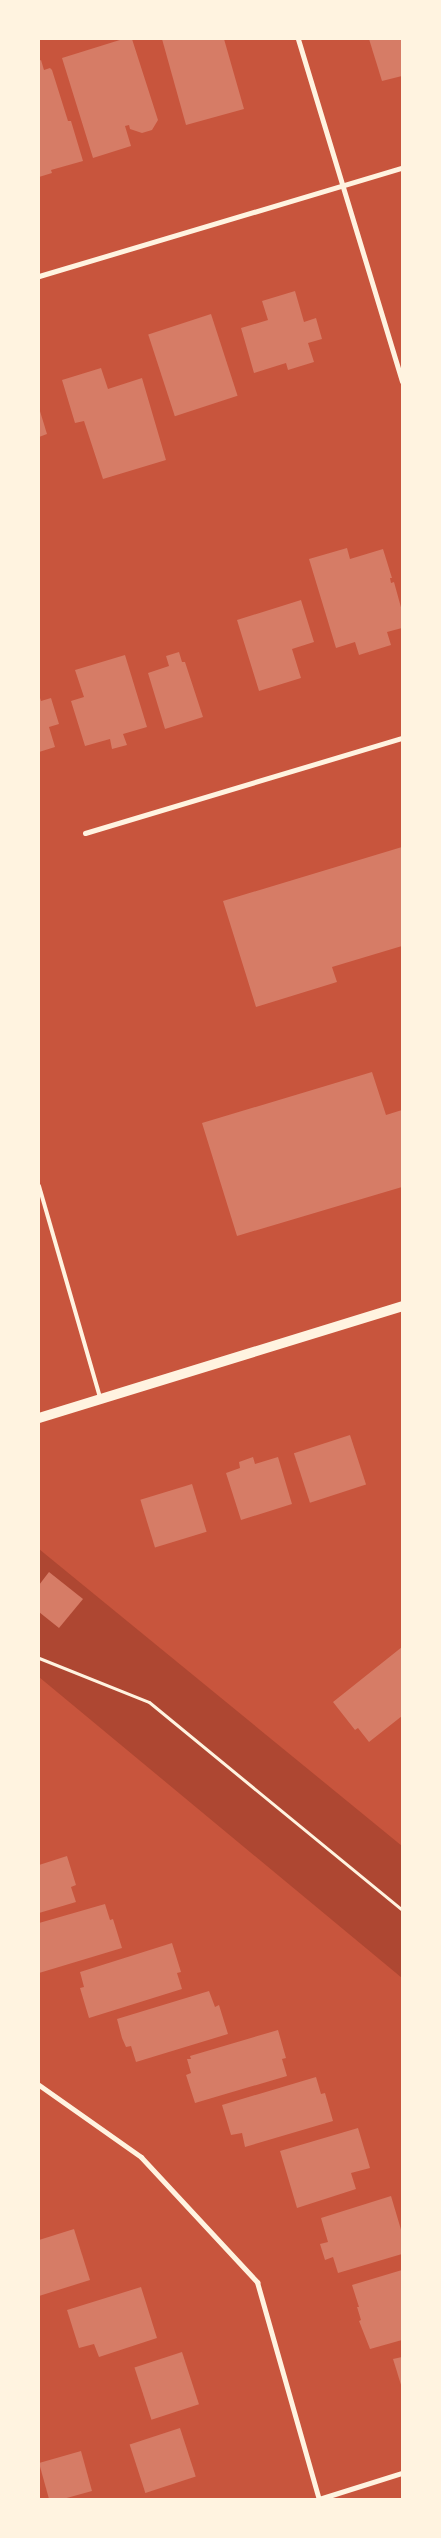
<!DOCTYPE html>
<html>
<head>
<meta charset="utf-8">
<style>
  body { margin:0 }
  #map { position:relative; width:441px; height:2538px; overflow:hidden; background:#c8553d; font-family:Lora,serif }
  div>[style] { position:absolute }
  .green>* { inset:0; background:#ae4732 }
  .building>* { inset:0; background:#d67c66; transform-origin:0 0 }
  .path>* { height:3px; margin:-1.5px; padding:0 1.5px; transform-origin:1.5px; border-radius:1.5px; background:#fff3e0 }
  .service>* { height:4px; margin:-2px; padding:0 2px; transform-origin:2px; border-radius:2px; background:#fff3e0 }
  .minor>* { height:5px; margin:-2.5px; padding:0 2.5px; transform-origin:2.5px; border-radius:2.5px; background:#fff3e0 }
  .secondary>* { height:10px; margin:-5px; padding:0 5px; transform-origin:5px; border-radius:5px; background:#fff3e0 }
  span { translate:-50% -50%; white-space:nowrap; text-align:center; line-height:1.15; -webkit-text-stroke:5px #fff3e0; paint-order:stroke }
  .frame { position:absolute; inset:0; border:40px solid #fff3e0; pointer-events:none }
</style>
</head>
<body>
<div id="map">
  <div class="green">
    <i style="clip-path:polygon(39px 1549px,402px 1846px,402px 1978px,39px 1677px)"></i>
  </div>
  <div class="building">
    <i style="clip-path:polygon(123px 39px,132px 39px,158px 120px,152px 130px,142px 133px,130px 129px,129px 125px,125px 126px,131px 146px,93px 158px,62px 58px)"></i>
    <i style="clip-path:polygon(162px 39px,224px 39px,244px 109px,186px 125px)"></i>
    <i style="clip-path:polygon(369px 39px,402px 39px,402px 76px,382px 81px)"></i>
    <i style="clip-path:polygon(41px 60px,44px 70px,50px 68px,52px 70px,68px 121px,71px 121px,83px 161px,51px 170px,52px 173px,39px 177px,39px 61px)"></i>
    <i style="clip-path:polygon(295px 291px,304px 322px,316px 318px,322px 339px,308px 343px,314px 362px,288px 370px,286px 363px,254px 373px,241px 328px,268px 320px,262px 301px)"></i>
    <i style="left:211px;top:314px;width:86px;height:66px;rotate:72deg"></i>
    <i style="clip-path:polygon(101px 368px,108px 389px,142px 378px,166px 460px,103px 479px,84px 421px,75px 423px,62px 380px)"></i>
    <i style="clip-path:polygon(39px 408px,47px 434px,39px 437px)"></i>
    <i style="clip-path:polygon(347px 548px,350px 559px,383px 549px,392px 578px,390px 578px,391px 583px,394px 582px,402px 611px,402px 628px,387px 632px,391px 645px,359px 655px,355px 642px,336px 648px,309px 559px)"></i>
    <i style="clip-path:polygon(301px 600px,314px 642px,292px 649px,301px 678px,259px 691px,237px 620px)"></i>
    <i style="clip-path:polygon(179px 652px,182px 662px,185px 662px,203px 717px,165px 729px,148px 673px,169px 666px,166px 656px)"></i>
    <i style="clip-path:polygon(125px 655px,147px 727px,123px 734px,127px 745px,112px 749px,110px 739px,85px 746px,71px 701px,84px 697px,75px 670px)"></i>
    <i style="clip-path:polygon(39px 695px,41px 701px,51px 698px,59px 724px,49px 727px,55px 747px,39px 752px)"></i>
    <i style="clip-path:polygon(402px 847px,402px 946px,332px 967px,337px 982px,256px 1007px,223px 901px)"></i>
    <i style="clip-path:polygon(372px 1072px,386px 1115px,402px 1110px,402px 1187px,237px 1236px,202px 1123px)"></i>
    <i style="left:350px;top:1435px;width:52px;height:59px;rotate:72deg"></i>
    <i style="clip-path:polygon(253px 1457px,255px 1464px,278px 1457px,292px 1504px,241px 1520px,226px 1473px,240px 1468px,239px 1462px)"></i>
    <i style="left:192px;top:1484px;width:50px;height:54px;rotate:73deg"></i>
    <i style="clip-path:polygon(49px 1572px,83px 1599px,59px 1628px,39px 1612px,39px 1585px)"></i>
    <i style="clip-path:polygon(402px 1647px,402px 1716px,369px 1742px,358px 1728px,355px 1730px,333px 1702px)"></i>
    <i style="clip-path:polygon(67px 1856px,76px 1885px,71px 1887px,76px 1902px,39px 1913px,39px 1865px)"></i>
    <i style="clip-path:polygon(105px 1904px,110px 1920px,113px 1919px,122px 1948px,39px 1973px,39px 1923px)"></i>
    <i style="clip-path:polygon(172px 1943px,181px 1972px,177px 1973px,182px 1989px,89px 2018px,80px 1988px,84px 1987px,80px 1972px)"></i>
    <i style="clip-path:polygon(209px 1991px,215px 2007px,219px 2005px,228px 2034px,136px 2062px,131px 2046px,126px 2047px,122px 2038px,117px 2019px)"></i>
    <i style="clip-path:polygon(278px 2030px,286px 2058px,282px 2059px,287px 2076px,195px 2103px,186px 2075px,191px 2073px,187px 2059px,191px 2059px,190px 2056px)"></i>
    <i style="clip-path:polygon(316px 2077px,321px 2094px,325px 2093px,333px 2121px,245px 2147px,242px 2133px,231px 2135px,222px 2105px)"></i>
    <i style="clip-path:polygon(358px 2128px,370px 2168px,351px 2173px,356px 2189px,297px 2208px,280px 2151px)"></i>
    <i style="clip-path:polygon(391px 2196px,402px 2233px,402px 2254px,338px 2273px,333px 2257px,325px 2260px,320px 2244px,328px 2242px,321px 2218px)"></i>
    <i style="clip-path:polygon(74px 2229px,90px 2280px,39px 2296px,39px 2240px)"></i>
    <i style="clip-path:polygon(402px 2270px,402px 2340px,370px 2349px,359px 2321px,361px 2320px,357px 2307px,359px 2307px,352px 2285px)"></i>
    <i style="clip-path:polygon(141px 2287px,157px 2338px,99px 2357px,94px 2344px,79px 2348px,67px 2310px)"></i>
    <i style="left:182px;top:2352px;width:55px;height:50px;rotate:72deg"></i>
    <i style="clip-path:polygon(402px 2357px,402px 2388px,393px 2359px)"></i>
    <i style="left:180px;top:2428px;width:51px;height:53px;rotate:72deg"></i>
    <i style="clip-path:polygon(81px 2451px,92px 2491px,63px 2499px,49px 2499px,39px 2463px)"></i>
  </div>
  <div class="path">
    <i style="left:39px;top:1658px;width:118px;rotate:21.8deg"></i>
    <i style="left:149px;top:1702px;width:328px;rotate:39.4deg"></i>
  </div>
  <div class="service">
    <i style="left:39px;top:1186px;width:220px;rotate:73.9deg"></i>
  </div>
  <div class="minor">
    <i style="left:298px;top:39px;width:358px;rotate:73.1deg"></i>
    <i style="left:39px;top:276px;width:379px;rotate:-16.6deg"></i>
    <i style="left:85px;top:833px;width:331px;rotate:-16.7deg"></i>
    <i style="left:39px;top:2085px;width:125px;rotate:35.2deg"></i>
    <i style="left:141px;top:2157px;width:171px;rotate:47.1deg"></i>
    <i style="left:257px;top:2282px;width:226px;rotate:74.1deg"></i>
    <i style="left:319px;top:2499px;width:87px;rotate:-17.4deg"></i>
  </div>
  <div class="secondary">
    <i style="left:39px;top:1418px;width:380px;rotate:-17.1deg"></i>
  </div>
  <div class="frame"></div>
</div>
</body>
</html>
